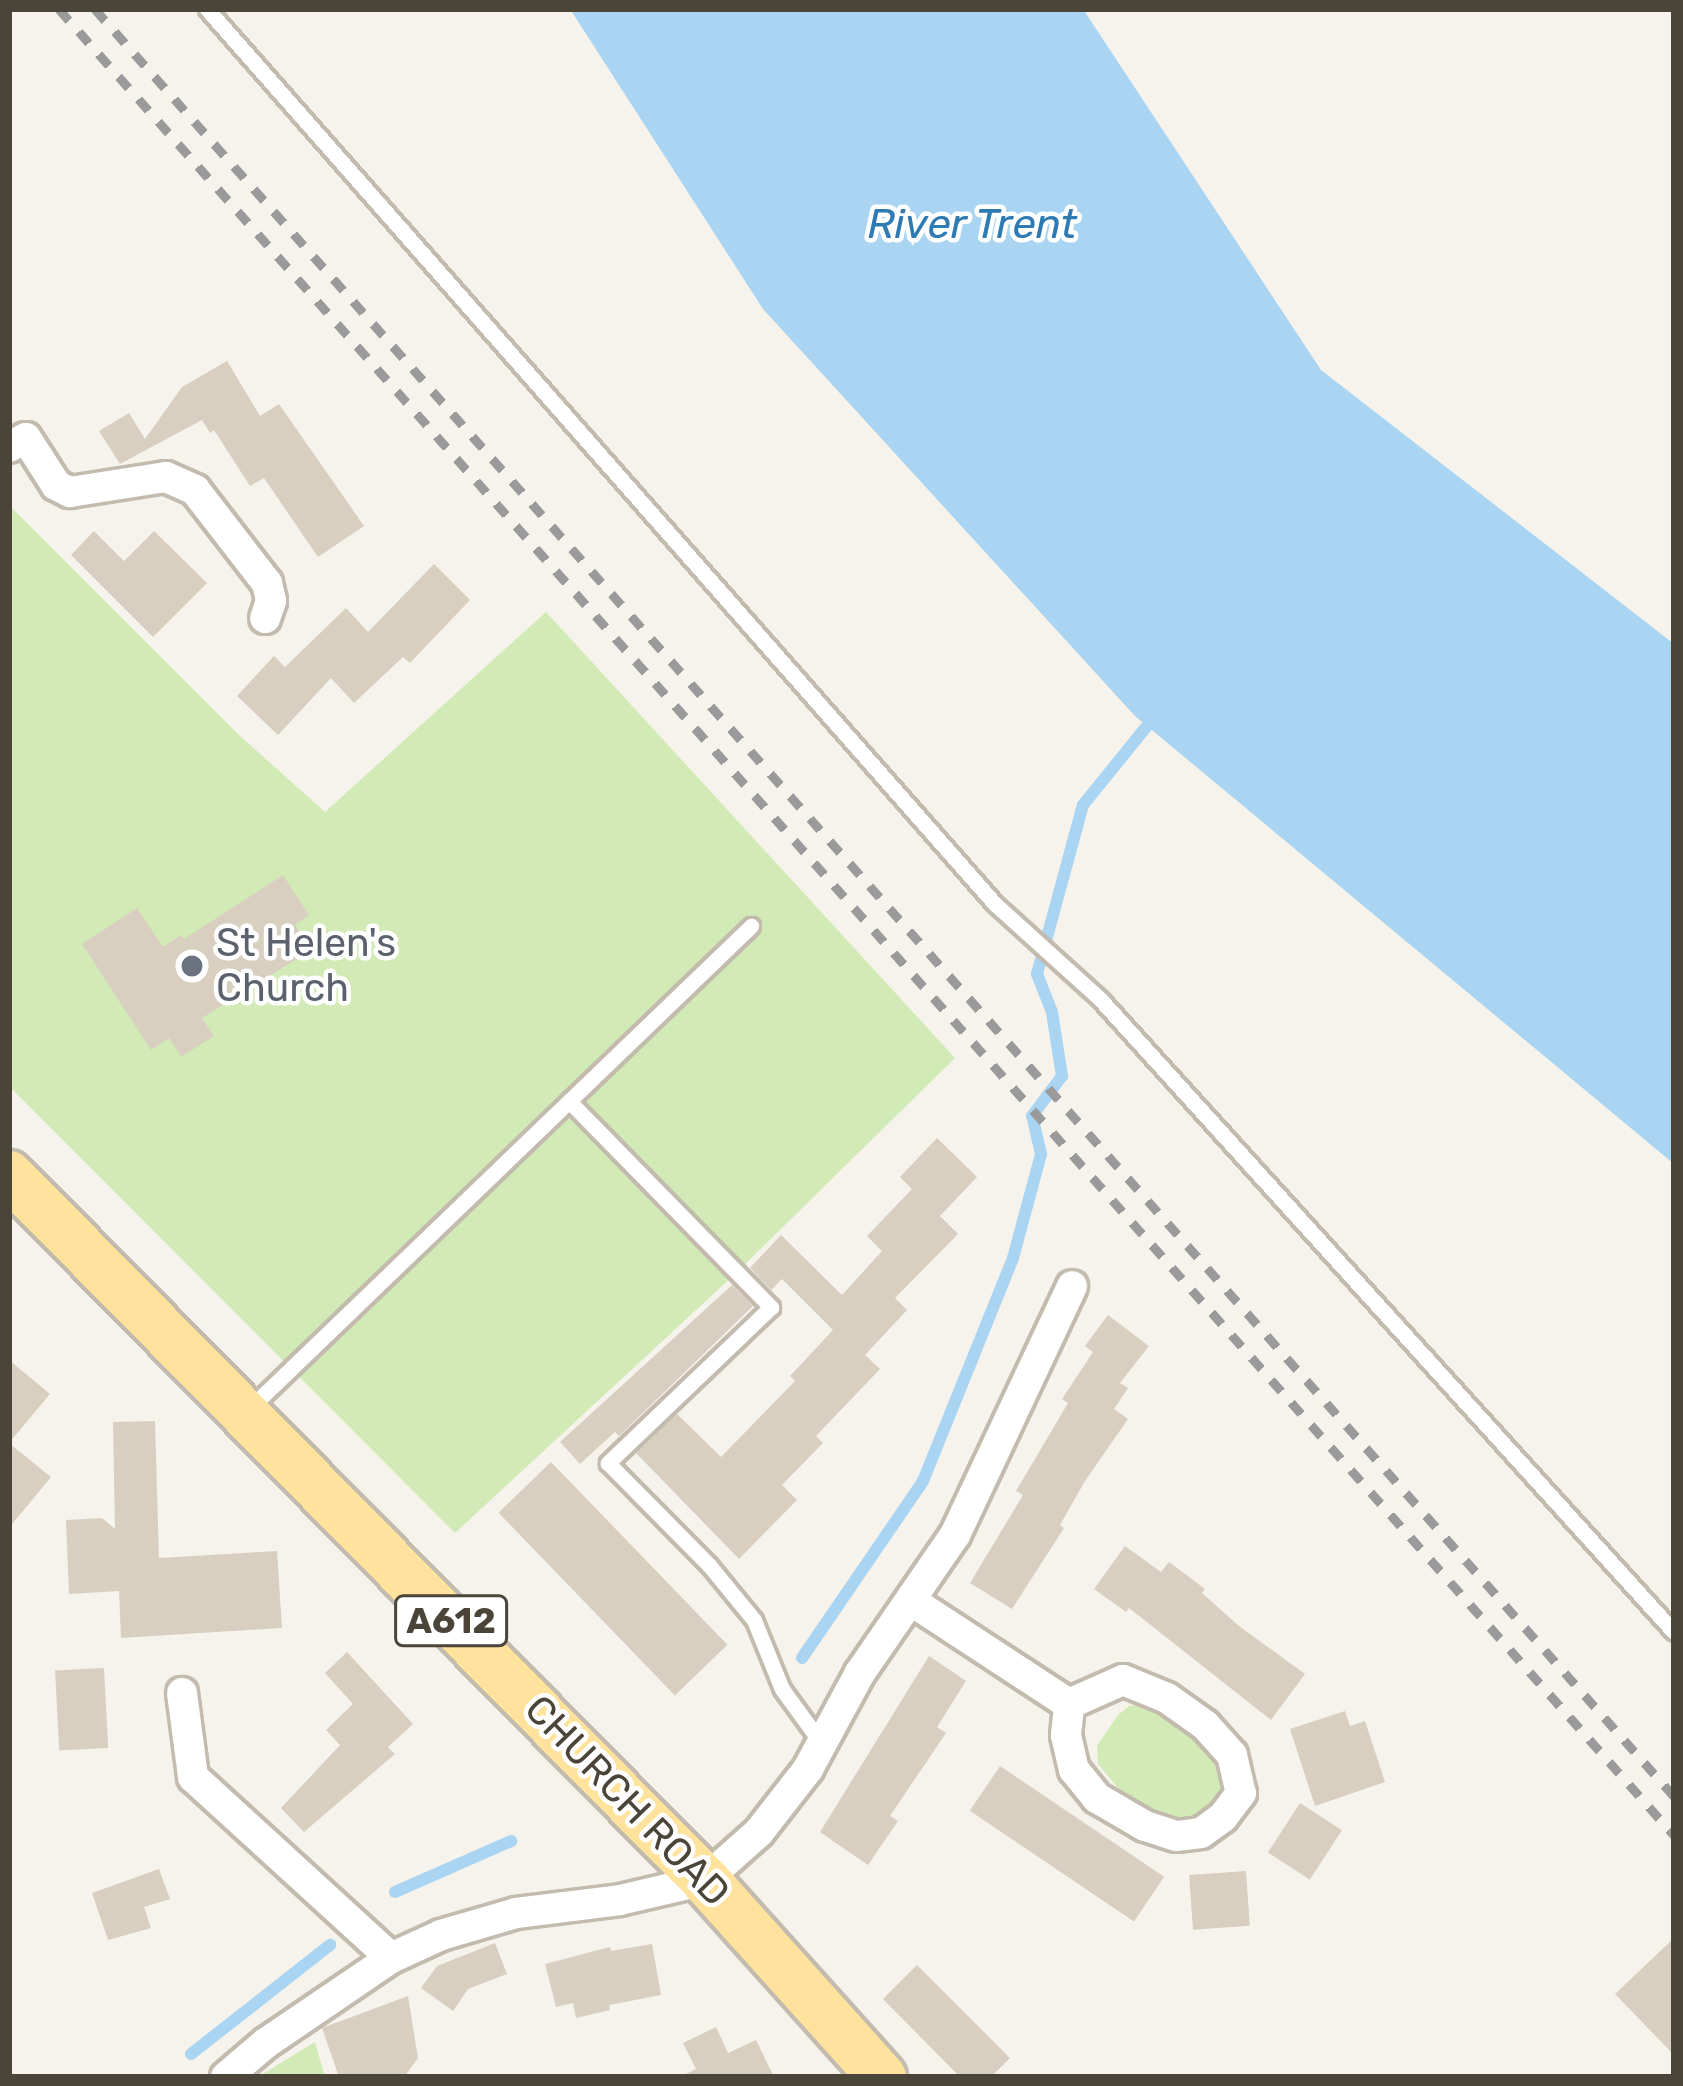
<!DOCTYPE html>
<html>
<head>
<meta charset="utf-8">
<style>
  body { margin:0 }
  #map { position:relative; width:1683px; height:2086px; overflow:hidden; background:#f6f3ec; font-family:Rubik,sans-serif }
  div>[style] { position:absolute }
  .green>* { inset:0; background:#d2eab5 }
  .water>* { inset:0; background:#a9d4f2 }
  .stream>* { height:12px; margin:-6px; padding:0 6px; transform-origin:6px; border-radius:6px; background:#a9d4f2 }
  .building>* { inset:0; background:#d8cfc1; transform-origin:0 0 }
  .roads { filter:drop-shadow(3px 0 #c2bbae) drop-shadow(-3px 0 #c2bbae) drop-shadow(0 3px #c2bbae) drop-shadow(0 -3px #c2bbae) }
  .service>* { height:15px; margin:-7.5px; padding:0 7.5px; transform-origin:7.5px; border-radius:7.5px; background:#fff }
  .minor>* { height:30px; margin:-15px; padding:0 15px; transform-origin:15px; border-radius:15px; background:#fff }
  .primary>* { height:48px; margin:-24px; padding:0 24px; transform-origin:24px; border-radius:24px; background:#ffe39c }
  .rail>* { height:9px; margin-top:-4.5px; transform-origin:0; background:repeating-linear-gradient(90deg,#9a9a9a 0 15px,transparent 0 30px) }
  .dots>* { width:33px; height:33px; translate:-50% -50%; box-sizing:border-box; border:6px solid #fff; border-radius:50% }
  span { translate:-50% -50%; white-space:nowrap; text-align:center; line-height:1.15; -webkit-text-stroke:9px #fff; paint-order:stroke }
  .shield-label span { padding:3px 9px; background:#fff; border:3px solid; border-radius:9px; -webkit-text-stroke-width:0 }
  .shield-label { font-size:36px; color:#4b4439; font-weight:700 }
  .worship-label { font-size:39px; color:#5b616d }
  .left { translate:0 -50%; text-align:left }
  .street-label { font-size:39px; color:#4b4439 }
  .water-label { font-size:42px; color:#2e7ab2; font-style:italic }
  .frame { position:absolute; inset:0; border:12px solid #4b4439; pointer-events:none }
</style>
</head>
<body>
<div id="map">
  <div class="green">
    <i style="clip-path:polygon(9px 505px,239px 735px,325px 812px,546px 612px,955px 1058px,736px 1273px,455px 1533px,9px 1086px)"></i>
    <i style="clip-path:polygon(1152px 1704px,1211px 1744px,1223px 1789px,1201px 1819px,1173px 1817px,1129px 1801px,1098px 1764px,1097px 1746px,1118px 1715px,1129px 1706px)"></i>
    <i style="clip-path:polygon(315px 2042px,325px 2077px,258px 2077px)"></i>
  </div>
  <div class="water">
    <i style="clip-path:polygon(570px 9px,1083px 9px,1321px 370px,1674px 644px,1674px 1164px,1135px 716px,763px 309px)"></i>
  </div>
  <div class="stream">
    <i style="left:802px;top:1658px;width:214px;rotate:-55.6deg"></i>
    <i style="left:923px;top:1481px;width:240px;rotate:-68deg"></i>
    <i style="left:1013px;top:1258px;width:108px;rotate:-74.9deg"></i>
    <i style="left:1041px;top:1154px;width:39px;rotate:-103deg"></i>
    <i style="left:1032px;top:1116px;width:50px;rotate:-53.1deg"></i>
    <i style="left:1062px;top:1076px;width:65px;rotate:-98.9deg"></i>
    <i style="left:1052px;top:1012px;width:41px;rotate:-111.5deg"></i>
    <i style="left:1037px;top:974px;width:175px;rotate:-74.8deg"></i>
    <i style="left:1083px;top:805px;width:116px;rotate:-51deg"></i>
    <i style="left:395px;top:1892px;width:127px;rotate:-23.7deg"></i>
    <i style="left:191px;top:2054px;width:177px;rotate:-38.1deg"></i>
  </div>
  <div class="building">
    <i style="clip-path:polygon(227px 361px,260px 416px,279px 404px,364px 526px,318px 557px,264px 478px,250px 486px,214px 430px,210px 433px,202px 420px,120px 464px,99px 431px,129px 413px,145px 439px,182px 387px)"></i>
    <i style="clip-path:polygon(94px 531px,124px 561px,154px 531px,207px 583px,153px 637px,71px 555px)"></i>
    <i style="clip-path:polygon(434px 564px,470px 600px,410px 663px,403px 657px,354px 703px,331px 678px,278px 735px,237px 696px,274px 656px,285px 667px,346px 608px,368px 632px)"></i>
    <i style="clip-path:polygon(283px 875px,309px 915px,295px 925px,311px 950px,202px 1018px,214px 1036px,181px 1057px,169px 1038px,151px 1050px,82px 944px,137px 908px,163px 947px,181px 935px,184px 939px)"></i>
    <i style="clip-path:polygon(937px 1138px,977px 1177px,940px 1216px,958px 1234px,895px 1298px,907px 1310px,865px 1355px,880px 1369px,816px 1436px,823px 1443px,782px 1485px,797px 1500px,739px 1559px,636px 1453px,677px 1414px,721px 1457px,795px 1381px,790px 1376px,833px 1330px,782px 1279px,771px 1290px,750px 1268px,781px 1235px,842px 1295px,882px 1251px,867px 1236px,912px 1189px,900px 1177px)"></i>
    <i style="clip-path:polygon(732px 1285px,753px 1306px,619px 1436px,615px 1432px,580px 1464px,560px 1442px)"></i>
    <i style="clip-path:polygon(1108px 1315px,1149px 1346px,1120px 1383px,1128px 1388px,1114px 1409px,1128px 1419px,1085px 1481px,1060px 1525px,1064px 1528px,1012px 1609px,970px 1583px,1023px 1495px,1016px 1491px,1068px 1403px,1062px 1399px,1093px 1352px,1085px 1346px)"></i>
    <i style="clip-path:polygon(9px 1360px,50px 1394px,9px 1443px,51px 1477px,9px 1528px)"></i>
    <i style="clip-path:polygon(155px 1421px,159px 1558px,277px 1551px,282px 1628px,121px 1638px,119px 1591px,69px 1594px,66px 1520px,102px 1518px,115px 1529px,113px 1422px)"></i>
    <i style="left:551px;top:1462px;width:254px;height:73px;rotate:46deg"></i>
    <i style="clip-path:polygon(1125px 1546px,1161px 1572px,1169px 1562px,1205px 1589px,1202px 1593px,1239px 1626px,1305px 1674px,1271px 1720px,1129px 1608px,1126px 1612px,1094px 1589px)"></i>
    <i style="clip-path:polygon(347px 1652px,413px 1724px,388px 1747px,395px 1754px,304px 1832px,281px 1808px,340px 1745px,326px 1730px,353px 1704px,325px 1673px)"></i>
    <i style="clip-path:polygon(929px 1656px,966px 1681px,937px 1727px,946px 1733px,890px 1816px,898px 1821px,868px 1865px,820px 1832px)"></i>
    <i style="left:104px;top:1668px;width:80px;height:49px;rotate:87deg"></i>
    <i style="clip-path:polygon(1345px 1711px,1350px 1726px,1365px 1721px,1385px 1782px,1315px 1806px,1290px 1729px)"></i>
    <i style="left:1000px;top:1766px;width:198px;height:54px;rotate:34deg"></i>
    <i style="left:1300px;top:1803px;width:50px;height:59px;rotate:33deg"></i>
    <i style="clip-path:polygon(159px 1869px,170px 1899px,144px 1907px,151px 1928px,108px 1940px,92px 1893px)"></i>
    <i style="left:1246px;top:1871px;width:55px;height:57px;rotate:86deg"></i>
    <i style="clip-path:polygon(1674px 1938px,1674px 2055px,1615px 1994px)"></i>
    <i style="clip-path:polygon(495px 1943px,507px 1974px,468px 1989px,453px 2011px,421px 1988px,437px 1966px)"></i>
    <i style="clip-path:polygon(652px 1944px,661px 1995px,609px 2005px,610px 2010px,576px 2018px,573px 2003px,556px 2007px,545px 1964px,610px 1947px,611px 1951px)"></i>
    <i style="clip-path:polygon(917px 1965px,1010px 2058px,991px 2077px,960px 2077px,883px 1999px)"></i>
    <i style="clip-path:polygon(408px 1996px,418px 2058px,404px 2077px,339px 2077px,322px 2028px)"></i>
    <i style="clip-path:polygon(716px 2027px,728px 2053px,756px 2040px,774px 2077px,680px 2077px,696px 2069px,683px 2043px)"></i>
  </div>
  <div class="roads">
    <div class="service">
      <i style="left:207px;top:9px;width:1192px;rotate:48.64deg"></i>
      <i style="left:995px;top:904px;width:142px;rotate:42.1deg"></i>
      <i style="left:1100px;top:999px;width:854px;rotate:47.8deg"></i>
      <i style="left:569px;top:1101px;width:289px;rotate:45.6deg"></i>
      <i style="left:771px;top:1307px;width:226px;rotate:136.3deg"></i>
      <i style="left:608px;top:1463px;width:144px;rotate:45.3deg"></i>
      <i style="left:709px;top:1565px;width:71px;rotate:50.7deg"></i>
      <i style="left:754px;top:1620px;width:74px;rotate:67.9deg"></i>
      <i style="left:782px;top:1689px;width:68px;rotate:54deg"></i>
      <i style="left:251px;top:1407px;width:694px;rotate:-43.89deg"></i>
    </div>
    <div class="minor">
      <i style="left:9px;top:447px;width:19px;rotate:-28deg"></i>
      <i style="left:26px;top:438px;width:56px;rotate:57.4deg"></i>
      <i style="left:56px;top:485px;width:16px;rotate:27deg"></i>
      <i style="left:70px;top:492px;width:97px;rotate:-8.9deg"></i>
      <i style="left:166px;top:477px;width:32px;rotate:24deg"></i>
      <i style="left:195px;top:490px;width:118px;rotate:52.3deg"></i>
      <i style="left:267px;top:583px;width:18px;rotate:77deg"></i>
      <i style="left:271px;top:601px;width:18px;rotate:109deg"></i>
      <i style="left:913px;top:1602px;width:186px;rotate:33.2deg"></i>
      <i style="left:1069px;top:1704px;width:59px;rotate:-24deg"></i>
      <i style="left:1123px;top:1680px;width:48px;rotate:22.2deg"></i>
      <i style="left:1167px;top:1698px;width:47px;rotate:35.4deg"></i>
      <i style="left:1205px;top:1725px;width:40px;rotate:48deg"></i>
      <i style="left:1232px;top:1755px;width:39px;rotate:77deg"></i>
      <i style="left:1241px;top:1793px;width:30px;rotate:127deg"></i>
      <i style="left:1223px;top:1817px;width:27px;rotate:144deg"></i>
      <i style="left:1201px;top:1833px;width:25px;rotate:173deg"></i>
      <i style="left:1176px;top:1836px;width:33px;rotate:-162deg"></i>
      <i style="left:1145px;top:1826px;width:56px;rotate:-149.7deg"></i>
      <i style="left:1097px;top:1798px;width:36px;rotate:-129deg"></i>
      <i style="left:1074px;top:1770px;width:36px;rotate:-103deg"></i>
      <i style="left:1066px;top:1735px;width:31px;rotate:-84deg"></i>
      <i style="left:182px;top:1693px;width:85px;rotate:82.5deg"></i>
      <i style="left:193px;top:1777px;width:268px;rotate:42.4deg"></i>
      <i style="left:226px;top:2077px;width:52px;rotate:-40.4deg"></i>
      <i style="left:266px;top:2043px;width:151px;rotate:-34.2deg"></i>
      <i style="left:391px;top:1958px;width:55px;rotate:-24.7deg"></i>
      <i style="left:441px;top:1935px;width:78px;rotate:-16.3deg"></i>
      <i style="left:516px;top:1913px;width:105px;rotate:-7.1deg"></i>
      <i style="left:620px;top:1900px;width:87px;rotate:-13.2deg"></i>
      <i style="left:705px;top:1880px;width:72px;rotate:-41.6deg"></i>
      <i style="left:759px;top:1832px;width:80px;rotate:-52.1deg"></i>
      <i style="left:808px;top:1769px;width:109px;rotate:-61.6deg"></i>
      <i style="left:860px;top:1673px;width:168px;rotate:-55.5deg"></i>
      <i style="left:955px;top:1535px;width:275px;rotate:-64.8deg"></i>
    </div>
    <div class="primary">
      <i style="left:9px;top:1175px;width:991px;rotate:45.37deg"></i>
      <i style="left:705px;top:1880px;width:265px;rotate:48.1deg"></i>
    </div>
  </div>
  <div class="rail">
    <i style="left:59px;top:9px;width:2438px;rotate:48.51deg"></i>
    <i style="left:95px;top:9px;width:2385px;rotate:48.54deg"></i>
  </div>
  <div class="dots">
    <i style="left:192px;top:966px;background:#6b7280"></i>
  </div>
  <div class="shield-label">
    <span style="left:451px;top:1621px">A612</span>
  </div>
  <div class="worship-label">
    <span class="left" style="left:216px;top:966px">St Helen's<br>Church</span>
  </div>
  <div class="street-label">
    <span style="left:627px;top:1801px;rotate:46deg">CHURCH ROAD</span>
  </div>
  <div class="water-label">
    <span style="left:972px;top:224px">River Trent</span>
  </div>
  <div class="frame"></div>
</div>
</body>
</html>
